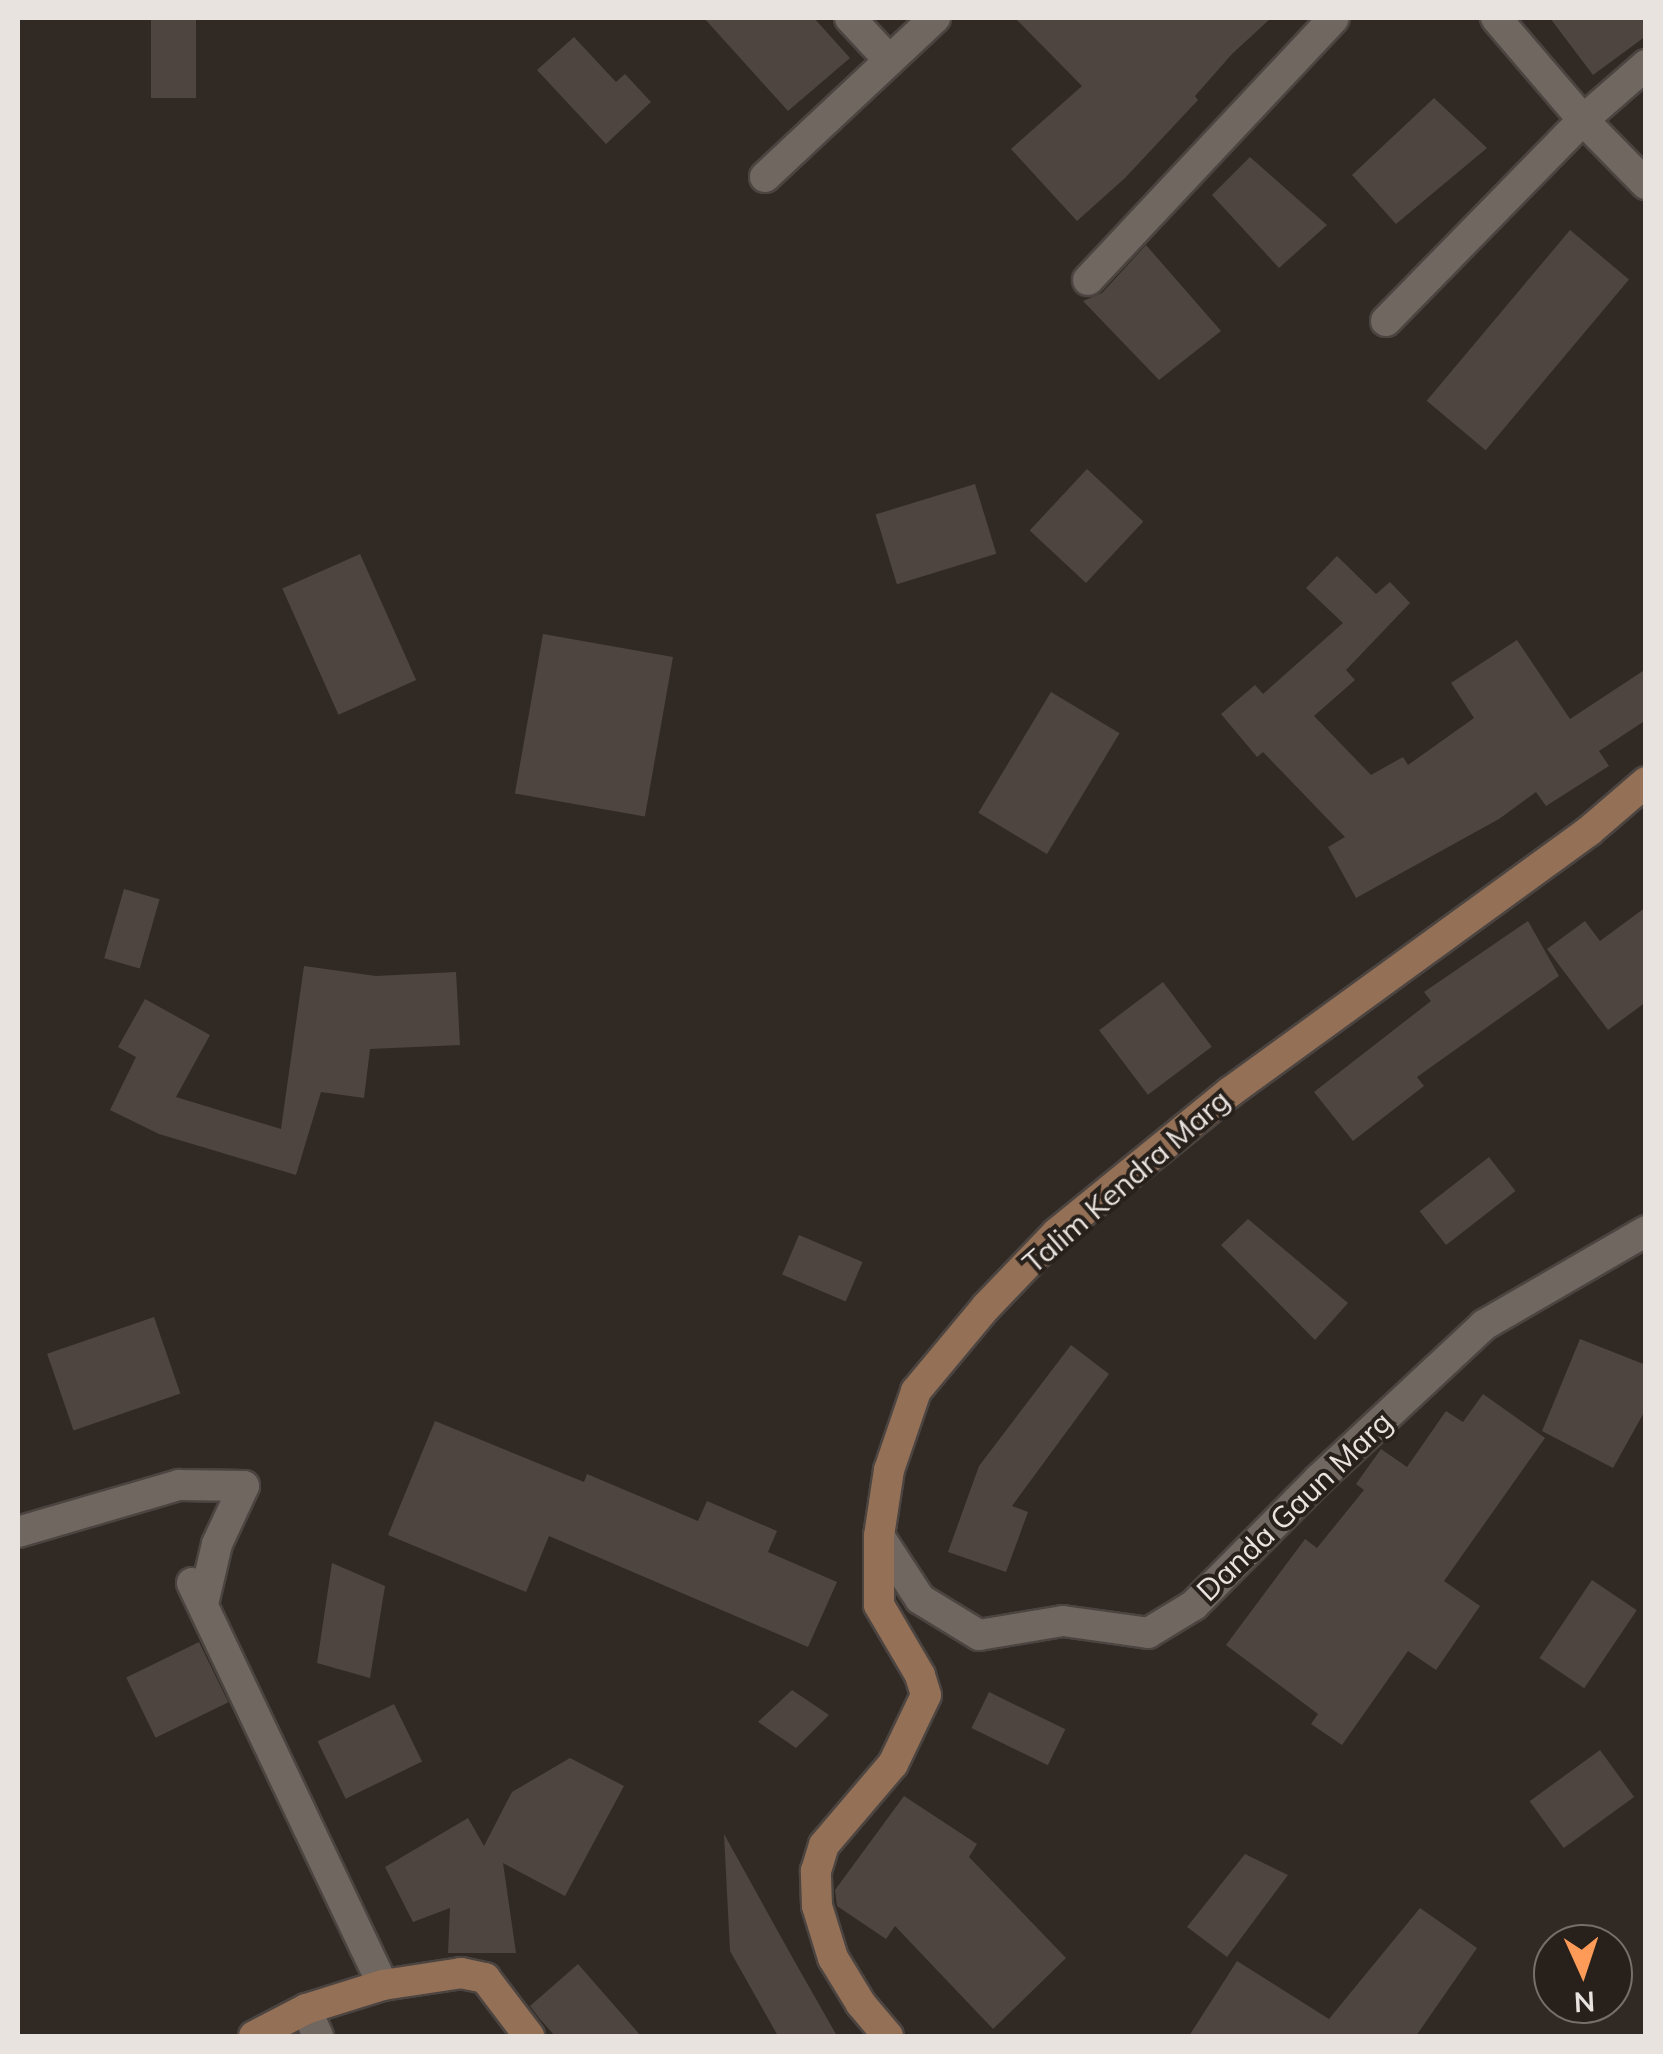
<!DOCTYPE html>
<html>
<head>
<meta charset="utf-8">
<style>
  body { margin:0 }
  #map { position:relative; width:1663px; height:2054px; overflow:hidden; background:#312924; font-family:Mulish,sans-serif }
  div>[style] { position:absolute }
  .building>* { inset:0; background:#4e4540; transform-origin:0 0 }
  .roads { filter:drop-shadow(2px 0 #4b4440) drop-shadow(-2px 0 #4b4440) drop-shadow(0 2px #4b4440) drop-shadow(0 -2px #4b4440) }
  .street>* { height:30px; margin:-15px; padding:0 15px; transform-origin:15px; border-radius:15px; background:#716761 }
  .secondary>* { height:30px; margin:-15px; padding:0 15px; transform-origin:15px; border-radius:15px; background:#947056 }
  span { translate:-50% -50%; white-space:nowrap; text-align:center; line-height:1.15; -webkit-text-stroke:8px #27201b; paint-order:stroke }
  .street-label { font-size:30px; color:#e9e3e0 }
  .frame { position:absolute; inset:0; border:20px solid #e9e3e0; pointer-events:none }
  .north { position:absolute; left:1533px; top:1924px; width:100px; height:100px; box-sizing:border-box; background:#27201b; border:2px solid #756e6a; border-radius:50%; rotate:177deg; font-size:28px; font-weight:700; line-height:40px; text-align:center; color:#e9e3e0 }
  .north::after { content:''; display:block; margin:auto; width:35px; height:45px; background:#fe9b58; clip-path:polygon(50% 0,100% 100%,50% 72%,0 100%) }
</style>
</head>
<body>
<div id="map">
  <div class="building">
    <i style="left:151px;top:18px;width:45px;height:80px"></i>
    <i style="clip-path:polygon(704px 18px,814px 18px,850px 58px,788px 111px)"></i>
    <i style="clip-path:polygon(1015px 18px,1271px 18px,1232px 54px,1195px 96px,1198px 100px,1125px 178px,1077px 221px,1011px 149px,1082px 86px)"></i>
    <i style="clip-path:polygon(1550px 18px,1646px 18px,1646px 36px,1593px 75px)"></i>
    <i style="clip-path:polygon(574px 37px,616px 82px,625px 74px,651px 102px,606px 144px,537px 70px)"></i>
    <i style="clip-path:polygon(1434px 98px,1487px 148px,1396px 224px,1352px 175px)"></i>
    <i style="clip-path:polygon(1250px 157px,1327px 225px,1279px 268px,1212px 195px)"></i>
    <i style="left:1570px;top:230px;width:77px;height:223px;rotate:40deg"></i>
    <i style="clip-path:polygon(1146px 245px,1221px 331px,1159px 380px,1083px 301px,1102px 293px)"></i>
    <i style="left:1087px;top:469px;width:77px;height:84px;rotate:43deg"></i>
    <i style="left:975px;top:484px;width:73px;height:104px;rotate:73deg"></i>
    <i style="left:360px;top:554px;width:138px;height:85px;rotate:66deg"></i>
    <i style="clip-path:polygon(1337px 556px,1376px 594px,1390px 582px,1410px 603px,1346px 670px,1355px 680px,1314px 716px,1371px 775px,1403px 757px,1408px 765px,1474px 718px,1451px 683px,1517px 640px,1570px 719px,1646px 669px,1646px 720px,1599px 751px,1609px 766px,1546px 806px,1536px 792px,1499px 819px,1356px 898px,1328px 847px,1345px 837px,1263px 752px,1257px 757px,1221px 714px,1255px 685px,1263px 694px,1343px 623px,1306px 588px)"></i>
    <i style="left:543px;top:634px;width:132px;height:162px;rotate:10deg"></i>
    <i style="left:1051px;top:692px;width:80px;height:141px;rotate:31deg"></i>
    <i style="left:124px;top:889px;width:37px;height:72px;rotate:16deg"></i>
    <i style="clip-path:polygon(1646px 907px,1646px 1002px,1608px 1030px,1547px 949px,1585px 921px,1600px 941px)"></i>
    <i style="clip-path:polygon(1528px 921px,1559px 976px,1417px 1077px,1424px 1086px,1353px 1141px,1314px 1092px,1431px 1001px,1424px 992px)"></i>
    <i style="clip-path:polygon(304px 966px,376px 976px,456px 972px,460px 1045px,370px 1049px,364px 1098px,321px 1092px,296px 1175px,159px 1134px,110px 1110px,136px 1057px,118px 1047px,145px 999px,210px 1035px,176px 1097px,281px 1129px)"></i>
    <i style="left:1163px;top:982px;width:81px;height:80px;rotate:53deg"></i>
    <i style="left:1489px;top:1157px;width:43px;height:88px;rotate:52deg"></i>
    <i style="clip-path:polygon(1248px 1219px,1348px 1303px,1315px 1340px,1221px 1245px)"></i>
    <i style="left:799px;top:1235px;width:69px;height:43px;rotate:23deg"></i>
    <i style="left:154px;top:1317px;width:81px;height:113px;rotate:71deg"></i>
    <i style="clip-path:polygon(1580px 1339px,1646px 1365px,1646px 1409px,1613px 1468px,1542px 1431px)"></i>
    <i style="clip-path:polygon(1071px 1345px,1109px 1374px,1012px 1506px,1028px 1512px,1006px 1572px,948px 1552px,979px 1466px)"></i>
    <i style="clip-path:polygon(1483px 1394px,1545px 1438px,1444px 1581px,1480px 1606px,1436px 1670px,1408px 1651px,1342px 1745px,1311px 1724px,1318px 1714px,1226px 1645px,1305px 1539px,1317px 1548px,1364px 1490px,1356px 1484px,1381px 1449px,1407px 1467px,1446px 1411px,1463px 1422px)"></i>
    <i style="clip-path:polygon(435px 1421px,584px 1482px,587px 1474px,698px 1521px,707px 1501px,777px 1531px,768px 1552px,837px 1582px,808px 1647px,549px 1536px,526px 1592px,388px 1535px)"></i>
    <i style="clip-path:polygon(332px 1563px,385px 1586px,370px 1678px,317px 1663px)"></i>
    <i style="left:1592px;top:1580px;width:54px;height:94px;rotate:34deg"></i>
    <i style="left:199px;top:1642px;width:67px;height:81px;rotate:64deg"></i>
    <i style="clip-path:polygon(792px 1690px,829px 1715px,796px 1748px,758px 1722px)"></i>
    <i style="left:989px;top:1692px;width:85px;height:40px;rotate:26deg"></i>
    <i style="left:394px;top:1704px;width:64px;height:85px;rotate:64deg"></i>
    <i style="left:1600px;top:1750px;width:58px;height:87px;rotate:54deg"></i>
    <i style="clip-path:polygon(570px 1758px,624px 1786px,565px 1896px,503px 1863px,516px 1953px,448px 1953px,450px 1908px,413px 1922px,385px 1867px,468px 1818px,484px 1846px,512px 1792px)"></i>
    <i style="clip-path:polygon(904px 1796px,977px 1844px,969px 1857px,1066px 1958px,993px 2029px,895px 1926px,886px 1939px,837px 1906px,835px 1890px)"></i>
    <i style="clip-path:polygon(724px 1834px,791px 1955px,837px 2036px,778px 2036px,730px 1951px)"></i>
    <i style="clip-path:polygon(1245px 1854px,1288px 1875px,1227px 1957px,1187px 1927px)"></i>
    <i style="clip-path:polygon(1420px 1908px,1477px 1948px,1416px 2036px,1189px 2036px,1237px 1961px,1329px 2019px)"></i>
    <i style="clip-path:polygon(578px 1964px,641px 2036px,555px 2036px,539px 2018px,530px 2006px)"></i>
  </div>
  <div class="roads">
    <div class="street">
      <i style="left:850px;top:18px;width:57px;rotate:47.1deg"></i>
      <i style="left:1496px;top:18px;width:134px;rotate:49.5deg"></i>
      <i style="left:1583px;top:120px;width:90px;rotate:45.5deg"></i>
      <i style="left:765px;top:177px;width:233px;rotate:-43.1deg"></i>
      <i style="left:1088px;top:280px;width:359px;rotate:-46.8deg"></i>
      <i style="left:1386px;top:321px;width:281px;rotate:-45.6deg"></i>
      <i style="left:1583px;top:120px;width:84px;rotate:-41.1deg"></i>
      <i style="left:18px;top:1532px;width:168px;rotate:-16.3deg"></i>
      <i style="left:179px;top:1485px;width:65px;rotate:0.9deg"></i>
      <i style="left:244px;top:1486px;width:64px;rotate:115deg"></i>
      <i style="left:217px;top:1544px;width:62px;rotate:103.1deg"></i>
      <i style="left:879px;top:1536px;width:75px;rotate:56.9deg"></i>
      <i style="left:920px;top:1599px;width:69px;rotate:31.4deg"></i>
      <i style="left:979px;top:1635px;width:85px;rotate:-9.5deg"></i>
      <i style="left:1063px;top:1621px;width:86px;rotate:8deg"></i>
      <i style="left:1148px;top:1633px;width:54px;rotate:-31.3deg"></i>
      <i style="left:1194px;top:1605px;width:177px;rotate:-45.2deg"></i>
      <i style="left:1319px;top:1479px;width:226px;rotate:-43deg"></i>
      <i style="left:1484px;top:1325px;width:187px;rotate:-30.1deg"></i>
      <i style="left:192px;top:1583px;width:445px;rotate:64.6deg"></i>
      <i style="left:306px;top:2009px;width:30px;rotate:66deg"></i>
    </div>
    <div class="secondary">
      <i style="left:254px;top:2036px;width:59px;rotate:-27.4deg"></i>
      <i style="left:306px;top:2009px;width:81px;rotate:-17.3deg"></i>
      <i style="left:383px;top:1985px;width:79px;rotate:-8.7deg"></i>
      <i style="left:461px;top:1973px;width:25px;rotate:12deg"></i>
      <i style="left:485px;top:1978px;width:73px;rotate:52.8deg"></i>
      <i style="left:888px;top:2036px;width:42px;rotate:-130.2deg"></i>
      <i style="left:861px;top:2004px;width:54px;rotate:-121.3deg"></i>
      <i style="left:833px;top:1958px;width:54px;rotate:-107.1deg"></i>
      <i style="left:817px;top:1906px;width:35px;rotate:-92deg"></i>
      <i style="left:816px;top:1871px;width:27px;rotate:-73deg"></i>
      <i style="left:824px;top:1845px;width:106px;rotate:-49.6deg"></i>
      <i style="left:893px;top:1764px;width:76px;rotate:-64.4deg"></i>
      <i style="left:926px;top:1695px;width:21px;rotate:-107deg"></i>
      <i style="left:920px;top:1675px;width:81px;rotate:-120.4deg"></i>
      <i style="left:879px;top:1605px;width:69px;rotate:-90deg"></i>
      <i style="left:879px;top:1536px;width:67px;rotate:-81.4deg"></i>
      <i style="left:889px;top:1470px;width:83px;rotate:-71.1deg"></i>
      <i style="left:916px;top:1391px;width:109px;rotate:-50.2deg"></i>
      <i style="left:986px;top:1307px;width:103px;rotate:-46.2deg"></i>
      <i style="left:1057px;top:1233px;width:223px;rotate:-39.2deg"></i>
      <i style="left:1230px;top:1092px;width:444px;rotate:-36deg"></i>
      <i style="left:1589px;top:831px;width:75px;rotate:-40.7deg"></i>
    </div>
  </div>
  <div class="street-label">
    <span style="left:1126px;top:1181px;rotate:-41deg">Talim Kendra Marg</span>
    <span style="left:1294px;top:1506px;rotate:-44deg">Danda Gaun Marg</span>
  </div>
  <div class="frame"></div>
  <div class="north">N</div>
</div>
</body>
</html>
